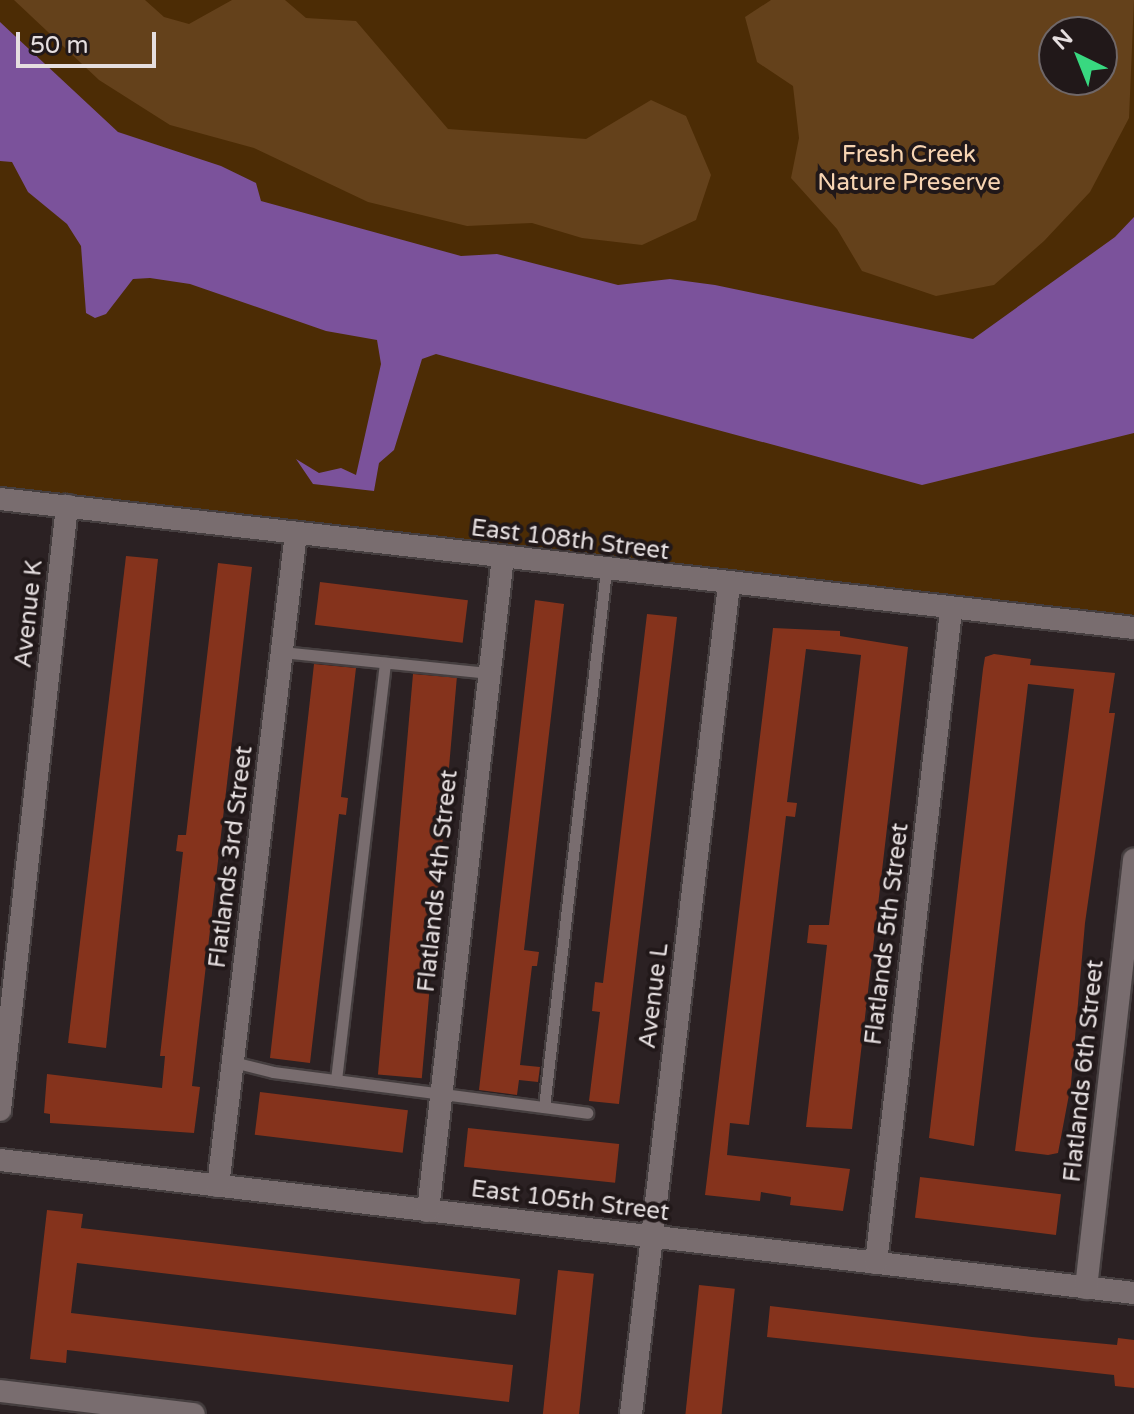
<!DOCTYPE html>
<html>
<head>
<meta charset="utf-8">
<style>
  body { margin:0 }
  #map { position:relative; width:1134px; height:1414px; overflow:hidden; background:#2b2123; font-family:"Varela Round",sans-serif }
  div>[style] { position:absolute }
  .green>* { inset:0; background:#4c2c05 }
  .forest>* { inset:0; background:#64411b }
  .water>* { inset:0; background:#7b529b }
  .building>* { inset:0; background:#85331c; transform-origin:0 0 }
  .roads { filter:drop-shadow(2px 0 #453e3f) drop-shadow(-2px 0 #453e3f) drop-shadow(0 2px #453e3f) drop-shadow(0 -2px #453e3f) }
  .service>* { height:11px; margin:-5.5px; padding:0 5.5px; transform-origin:5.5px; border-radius:5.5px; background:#796d6f }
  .minor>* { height:22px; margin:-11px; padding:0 11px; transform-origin:11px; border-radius:11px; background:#796d6f }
  .tertiary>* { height:22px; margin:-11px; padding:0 11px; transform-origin:11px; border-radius:11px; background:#796d6f }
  span { translate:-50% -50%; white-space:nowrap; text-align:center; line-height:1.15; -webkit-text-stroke:8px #211819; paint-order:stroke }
  .park-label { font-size:24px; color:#f7d4b2 }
  .street-label { font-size:24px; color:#e5dedf }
  .north { position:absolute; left:1038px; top:16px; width:80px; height:80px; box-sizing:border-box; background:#211819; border:2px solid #6f6768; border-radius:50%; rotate:317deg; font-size:22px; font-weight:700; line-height:32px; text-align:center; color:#e5dedf }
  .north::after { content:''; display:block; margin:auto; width:28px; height:36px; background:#38d880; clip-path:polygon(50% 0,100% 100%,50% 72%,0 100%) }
  .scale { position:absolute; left:16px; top:32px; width:140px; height:36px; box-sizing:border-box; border:4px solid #e5dedf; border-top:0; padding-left:10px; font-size:24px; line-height:28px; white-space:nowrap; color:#e5dedf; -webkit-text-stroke:6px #211819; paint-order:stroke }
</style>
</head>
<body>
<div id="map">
  <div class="green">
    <i style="clip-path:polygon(evenodd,0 0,1134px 0,1134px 229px,974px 345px,613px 299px,251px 210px,109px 142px,0 45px,0 0,1054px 32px,1102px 32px,1102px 80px,1054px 80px,1054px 32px)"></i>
    <i style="clip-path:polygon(0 152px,141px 251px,1134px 415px,1134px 627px,0 498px)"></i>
  </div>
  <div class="forest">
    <i style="clip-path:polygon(14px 0,145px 0,164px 17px,189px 24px,232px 0,285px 0,306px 18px,356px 21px,448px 129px,586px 139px,651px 100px,686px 116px,711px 175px,696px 220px,642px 245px,582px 238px,532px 223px,467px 226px,368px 202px,254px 148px,170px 125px,99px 80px)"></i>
    <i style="clip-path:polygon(evenodd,771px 0,1134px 0,1129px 118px,1090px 192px,1044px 241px,994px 285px,936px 296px,862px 271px,837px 229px,791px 178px,799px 138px,793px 86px,757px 62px,745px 17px,771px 0,1102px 32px,1102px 80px,1054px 80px,1054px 32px,1102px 32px)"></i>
  </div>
  <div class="water">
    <i style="clip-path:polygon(0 22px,118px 132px,221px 166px,256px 183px,261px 201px,461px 256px,497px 254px,618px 285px,670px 279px,715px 285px,973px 339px,1115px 237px,1134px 217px,1134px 433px,922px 485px,436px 354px,422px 359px,394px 450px,379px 463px,374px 491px,313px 484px,296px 459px,319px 473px,341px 468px,356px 475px,381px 364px,377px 340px,326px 331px,190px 284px,150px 278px,133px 279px,106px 314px,95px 318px,86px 313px,81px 246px,67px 224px,28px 192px,12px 162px,0 161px)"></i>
  </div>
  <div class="building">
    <i style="clip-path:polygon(126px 556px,158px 559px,106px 1048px,68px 1043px)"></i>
    <i style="clip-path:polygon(218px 563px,252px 567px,192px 1086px,200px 1087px,194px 1133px,50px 1123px,50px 1114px,44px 1113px,47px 1074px,162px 1088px,165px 1056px,160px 1056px,183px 852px,176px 851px,178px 835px,186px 835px)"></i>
    <i style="left:320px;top:582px;width:149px;height:43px;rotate:7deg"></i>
    <i style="clip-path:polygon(535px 600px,564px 604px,524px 950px,539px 952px,537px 966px,532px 966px,520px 1065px,540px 1067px,538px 1082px,519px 1080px,517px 1095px,479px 1090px)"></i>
    <i style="clip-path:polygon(647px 614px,677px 617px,619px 1104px,589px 1101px,600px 1012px,592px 1011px,595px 982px,603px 983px)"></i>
    <i style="clip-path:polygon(773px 628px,840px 631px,840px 636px,908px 647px,852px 1129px,806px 1127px,827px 945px,807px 943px,809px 925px,829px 925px,861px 655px,806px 649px,787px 802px,797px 803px,795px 817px,786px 816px,749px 1125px,730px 1123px,727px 1155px,850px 1169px,843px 1211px,790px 1205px,791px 1197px,761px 1192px,760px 1201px,705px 1195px)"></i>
    <i style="clip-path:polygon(994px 654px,1031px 659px,1030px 665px,1115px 673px,1109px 713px,1115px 713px,1085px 923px,1071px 1084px,1058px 1153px,1048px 1155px,1015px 1151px,1074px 689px,1028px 684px,974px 1146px,929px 1138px,983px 669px,985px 657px)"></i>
    <i style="clip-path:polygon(314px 664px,356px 668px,341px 797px,348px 798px,346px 815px,339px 814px,310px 1063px,270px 1058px)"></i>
    <i style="left:413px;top:674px;width:44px;height:402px;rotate:5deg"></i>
    <i style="left:260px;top:1092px;width:149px;height:43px;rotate:7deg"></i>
    <i style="left:468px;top:1128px;width:152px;height:39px;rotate:6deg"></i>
    <i style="left:920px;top:1177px;width:142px;height:41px;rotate:7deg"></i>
    <i style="clip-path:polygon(47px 1210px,83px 1214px,81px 1228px,520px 1279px,516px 1315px,77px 1263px,71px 1313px,513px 1365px,509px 1402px,67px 1350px,66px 1363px,30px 1359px)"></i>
    <i style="left:558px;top:1270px;width:36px;height:145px;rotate:6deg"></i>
    <i style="left:699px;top:1285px;width:36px;height:130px;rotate:6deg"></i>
    <i style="clip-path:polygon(770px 1306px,1032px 1337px,1117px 1345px,1118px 1338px,1134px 1340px,1134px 1388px,1115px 1386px,1114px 1375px,767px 1337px)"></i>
  </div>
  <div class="roads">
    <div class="service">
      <i style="left:282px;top:652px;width:206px;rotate:5.8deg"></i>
      <i style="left:233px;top:1062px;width:41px;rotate:14deg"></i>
      <i style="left:273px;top:1072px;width:317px;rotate:7.4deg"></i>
      <i style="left:336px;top:1080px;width:420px;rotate:-83.3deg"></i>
      <i style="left:544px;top:1107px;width:541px;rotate:-83.41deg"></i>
    </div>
    <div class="minor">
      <i style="left:0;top:1110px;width:608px;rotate:-83.67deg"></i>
      <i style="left:0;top:1160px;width:1142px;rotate:6.69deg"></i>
      <i style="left:218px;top:1186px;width:658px;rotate:-83.19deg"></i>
      <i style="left:428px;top:1211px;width:658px;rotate:-83.46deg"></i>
      <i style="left:876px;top:1263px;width:656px;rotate:-83.44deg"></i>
      <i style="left:1086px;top:1288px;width:431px;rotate:-83.6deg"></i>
      <i style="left:0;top:1391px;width:195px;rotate:6.8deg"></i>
      <i style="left:631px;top:1414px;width:835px;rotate:-83.26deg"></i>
    </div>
    <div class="tertiary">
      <i style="left:0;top:499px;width:1141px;rotate:6.49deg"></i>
    </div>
  </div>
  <div class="park-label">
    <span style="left:909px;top:169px">Fresh Creek<br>Nature Preserve</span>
  </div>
  <div class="street-label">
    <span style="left:570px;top:540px;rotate:7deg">East 108th Street</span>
    <span style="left:29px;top:614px;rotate:-84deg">Avenue K</span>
    <span style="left:231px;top:857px;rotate:-83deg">Flatlands 3rd Street</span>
    <span style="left:438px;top:881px;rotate:-84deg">Flatlands 4th Street</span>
    <span style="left:887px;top:934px;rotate:-83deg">Flatlands 5th Street</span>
    <span style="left:654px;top:996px;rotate:-83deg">Avenue L</span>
    <span style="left:1084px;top:1071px;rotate:-84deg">Flatlands 6th Street</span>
    <span style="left:570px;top:1201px;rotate:7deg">East 105th Street</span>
  </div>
  <div class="north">N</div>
  <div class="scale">50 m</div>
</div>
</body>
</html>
